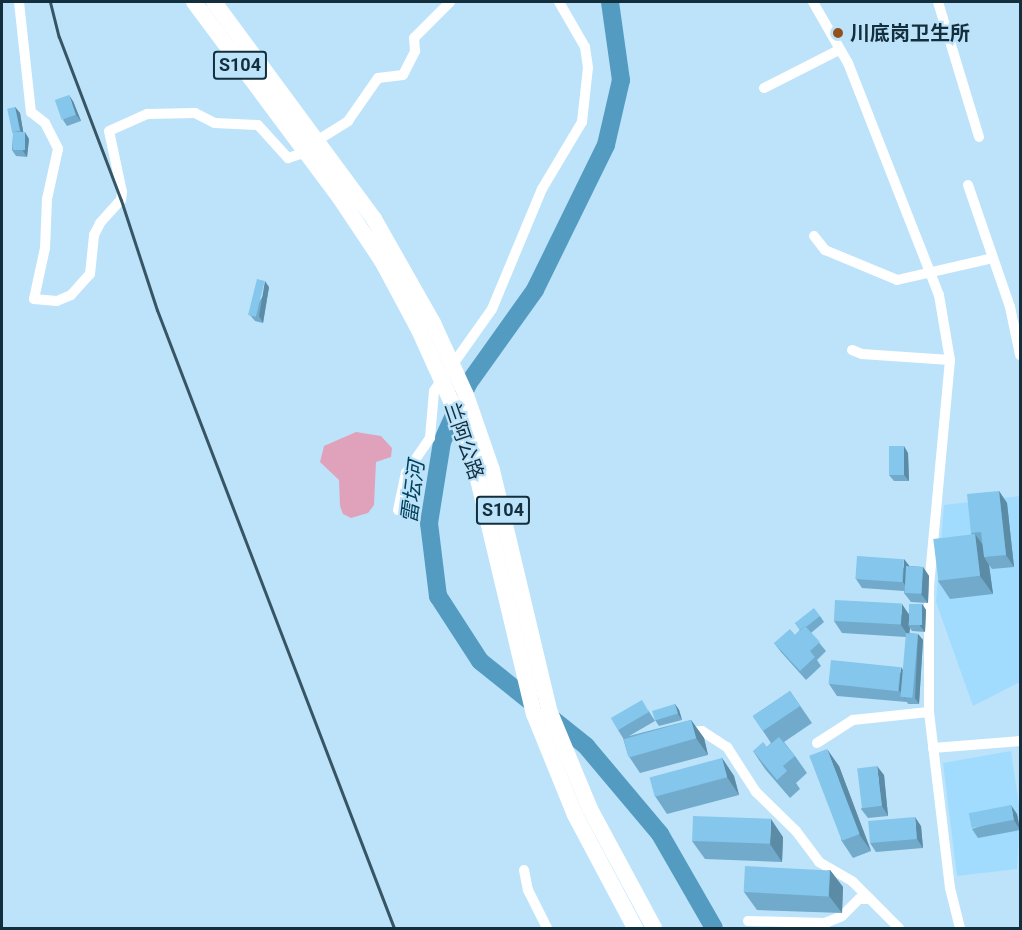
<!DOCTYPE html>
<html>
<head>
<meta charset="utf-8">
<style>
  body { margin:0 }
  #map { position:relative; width:1022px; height:930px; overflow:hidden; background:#bce3fa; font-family:Roboto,"Noto Sans SC",sans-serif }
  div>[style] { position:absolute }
  .built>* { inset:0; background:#a1dcfe }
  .green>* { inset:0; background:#e0a2ba }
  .river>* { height:18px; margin:-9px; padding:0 9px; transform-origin:9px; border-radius:9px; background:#549bc1 }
  .minor>* { height:10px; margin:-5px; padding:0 5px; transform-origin:5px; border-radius:5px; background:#fff }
  .highway>* { height:16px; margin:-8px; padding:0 8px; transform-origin:8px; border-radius:8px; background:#fff }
  .rail>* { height:3px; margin:-1.5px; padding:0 1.5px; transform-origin:1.5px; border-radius:1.5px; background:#375565 }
  .wall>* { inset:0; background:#72aacb }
  .shaded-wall>* { inset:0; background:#5c8ba5 }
  .building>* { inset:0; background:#84c6ec; transform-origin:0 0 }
  .dots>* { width:16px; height:16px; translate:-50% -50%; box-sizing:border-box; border:3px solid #bce3fa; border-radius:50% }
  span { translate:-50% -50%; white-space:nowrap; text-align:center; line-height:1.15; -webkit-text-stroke:4.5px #bce3fa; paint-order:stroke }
  .shield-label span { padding:2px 4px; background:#bce3fa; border:2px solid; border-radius:4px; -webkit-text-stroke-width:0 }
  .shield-label { font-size:18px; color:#132e3d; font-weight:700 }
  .poi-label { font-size:20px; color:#132e3d; font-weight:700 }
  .left { translate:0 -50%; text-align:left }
  .street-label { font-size:20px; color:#132e3d }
  .water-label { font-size:21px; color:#02415b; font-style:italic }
  .frame { position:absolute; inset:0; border:3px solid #132e3d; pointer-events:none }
</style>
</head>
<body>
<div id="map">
  <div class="built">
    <i style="clip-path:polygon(1020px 496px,1020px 682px,973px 706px,936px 602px,944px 505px)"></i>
    <i style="clip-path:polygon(1011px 751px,1020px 812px,1017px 869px,957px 876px,943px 763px)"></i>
  </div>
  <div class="green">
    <i style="clip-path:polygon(356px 432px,381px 436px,392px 448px,391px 457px,376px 462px,374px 505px,368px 513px,351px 518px,343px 514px,340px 506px,339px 480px,320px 462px,324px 446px)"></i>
  </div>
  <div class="river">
    <i style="left:610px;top:2px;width:79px;rotate:82deg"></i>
    <i style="left:621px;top:80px;width:67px;rotate:103deg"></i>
    <i style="left:606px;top:145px;width:161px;rotate:116.1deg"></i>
    <i style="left:535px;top:290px;width:115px;rotate:125.5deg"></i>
    <i style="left:468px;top:384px;width:64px;rotate:114.1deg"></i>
    <i style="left:442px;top:442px;width:82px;rotate:99.1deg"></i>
    <i style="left:429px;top:523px;width:74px;rotate:83deg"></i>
    <i style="left:438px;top:596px;width:77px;rotate:57.1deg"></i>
    <i style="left:480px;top:661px;width:136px;rotate:38.7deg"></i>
    <i style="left:586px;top:746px;width:115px;rotate:49.9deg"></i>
    <i style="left:660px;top:834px;width:108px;rotate:60.1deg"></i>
  </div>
  <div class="minor">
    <i style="left:19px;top:2px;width:111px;rotate:83.8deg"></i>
    <i style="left:31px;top:112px;width:18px;rotate:38deg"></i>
    <i style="left:45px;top:123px;width:29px;rotate:63deg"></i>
    <i style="left:58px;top:149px;width:51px;rotate:102.4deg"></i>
    <i style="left:47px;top:199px;width:49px;rotate:92.3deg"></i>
    <i style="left:45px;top:248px;width:52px;rotate:102.2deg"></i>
    <i style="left:34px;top:299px;width:23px;rotate:5deg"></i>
    <i style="left:57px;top:301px;width:15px;rotate:-23deg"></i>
    <i style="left:71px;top:295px;width:28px;rotate:-48deg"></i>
    <i style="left:90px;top:274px;width:39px;rotate:-84deg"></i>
    <i style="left:94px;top:235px;width:13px;rotate:-63deg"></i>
    <i style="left:100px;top:223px;width:31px;rotate:-48deg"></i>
    <i style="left:121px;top:200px;width:8px;rotate:-83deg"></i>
    <i style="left:122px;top:192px;width:62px;rotate:-102deg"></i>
    <i style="left:109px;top:131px;width:42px;rotate:-24.1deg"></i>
    <i style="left:147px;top:114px;width:48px;rotate:-1.2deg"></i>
    <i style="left:195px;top:113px;width:22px;rotate:27deg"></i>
    <i style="left:215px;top:123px;width:43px;rotate:2.7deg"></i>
    <i style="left:258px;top:125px;width:45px;rotate:47.7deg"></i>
    <i style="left:288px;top:158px;width:23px;rotate:-18deg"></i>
    <i style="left:310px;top:151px;width:14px;rotate:-54deg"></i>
    <i style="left:318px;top:140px;width:36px;rotate:-32deg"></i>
    <i style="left:348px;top:121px;width:52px;rotate:-55.1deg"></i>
    <i style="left:378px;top:78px;width:25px;rotate:-7deg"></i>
    <i style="left:403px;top:75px;width:27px;rotate:-63deg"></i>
    <i style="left:415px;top:51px;width:13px;rotate:-94deg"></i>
    <i style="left:414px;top:38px;width:51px;rotate:-45deg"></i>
    <i style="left:813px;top:2px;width:70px;rotate:60.2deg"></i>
    <i style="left:848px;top:63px;width:249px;rotate:68.6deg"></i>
    <i style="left:939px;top:295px;width:66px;rotate:80.4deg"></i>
    <i style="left:950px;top:360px;width:227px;rotate:95.3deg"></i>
    <i style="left:929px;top:586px;width:126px;rotate:90deg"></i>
    <i style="left:929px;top:712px;width:177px;rotate:83.2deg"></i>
    <i style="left:950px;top:888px;width:41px;rotate:76deg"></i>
    <i style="left:938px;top:2px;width:141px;rotate:73.1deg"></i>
    <i style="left:764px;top:88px;width:84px;rotate:-26.9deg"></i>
    <i style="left:968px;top:185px;width:129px;rotate:71deg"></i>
    <i style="left:1010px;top:307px;width:49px;rotate:78.2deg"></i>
    <i style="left:814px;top:236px;width:18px;rotate:52deg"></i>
    <i style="left:825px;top:250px;width:78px;rotate:22.6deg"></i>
    <i style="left:897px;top:280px;width:98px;rotate:-12.9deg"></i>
    <i style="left:852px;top:350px;width:11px;rotate:22deg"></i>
    <i style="left:862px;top:354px;width:88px;rotate:3.9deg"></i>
    <i style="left:398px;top:510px;width:38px;rotate:-78deg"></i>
    <i style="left:406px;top:473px;width:42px;rotate:-55.6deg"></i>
    <i style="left:430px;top:438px;width:47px;rotate:-85.1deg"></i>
    <i style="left:434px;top:391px;width:100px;rotate:-54.7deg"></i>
    <i style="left:492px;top:309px;width:130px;rotate:-67.4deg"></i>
    <i style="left:542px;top:189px;width:78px;rotate:-59.2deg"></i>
    <i style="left:582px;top:122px;width:54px;rotate:-83.7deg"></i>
    <i style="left:588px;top:68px;width:21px;rotate:-98deg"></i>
    <i style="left:585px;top:47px;width:52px;rotate:-120deg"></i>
    <i style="left:685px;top:732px;width:17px;rotate:-3deg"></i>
    <i style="left:702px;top:731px;width:30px;rotate:33deg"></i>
    <i style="left:727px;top:747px;width:54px;rotate:57.2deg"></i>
    <i style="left:756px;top:792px;width:56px;rotate:44.3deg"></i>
    <i style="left:796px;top:831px;width:39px;rotate:53deg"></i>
    <i style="left:819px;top:862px;width:39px;rotate:30deg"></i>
    <i style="left:853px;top:882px;width:65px;rotate:45deg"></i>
    <i style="left:817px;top:743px;width:43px;rotate:-32.6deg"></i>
    <i style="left:853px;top:720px;width:76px;rotate:-6deg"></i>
    <i style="left:933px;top:748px;width:87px;rotate:-4.6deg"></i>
    <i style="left:524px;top:870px;width:20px;rotate:79deg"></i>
    <i style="left:528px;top:890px;width:42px;rotate:63.4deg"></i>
    <i style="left:748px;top:921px;width:77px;rotate:1.5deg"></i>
    <i style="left:825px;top:923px;width:18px;rotate:-22deg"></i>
    <i style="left:842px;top:916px;width:24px;rotate:-45deg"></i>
    <i style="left:859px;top:899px;width:11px"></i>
  </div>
  <div class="highway">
    <i style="left:194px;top:2px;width:244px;rotate:53.3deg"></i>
    <i style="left:340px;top:198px;width:76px;rotate:56.3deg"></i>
    <i style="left:382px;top:261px;width:78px;rotate:61.8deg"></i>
    <i style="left:419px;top:330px;width:78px;rotate:65.7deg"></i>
    <i style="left:451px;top:401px;width:78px;rotate:70.6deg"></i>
    <i style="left:477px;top:475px;width:246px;rotate:76.6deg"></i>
    <i style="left:534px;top:714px;width:109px;rotate:67.9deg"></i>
    <i style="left:575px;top:815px;width:128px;rotate:62deg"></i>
    <i style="left:214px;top:2px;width:270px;rotate:53.6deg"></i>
    <i style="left:374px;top:219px;width:120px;rotate:60.4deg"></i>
    <i style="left:433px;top:323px;width:79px;rotate:65.4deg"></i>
    <i style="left:466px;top:395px;width:79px;rotate:70.9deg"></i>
    <i style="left:492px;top:470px;width:247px;rotate:76.6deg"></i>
    <i style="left:549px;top:710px;width:107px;rotate:67.5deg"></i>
    <i style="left:590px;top:809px;width:135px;rotate:61.7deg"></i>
  </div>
  <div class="rail">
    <i style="left:50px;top:2px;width:36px;rotate:76deg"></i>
    <i style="left:59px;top:37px;width:174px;rotate:69.2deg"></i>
    <i style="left:121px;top:200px;width:116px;rotate:71.9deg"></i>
    <i style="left:157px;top:310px;width:662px;rotate:69.02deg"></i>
  </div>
  <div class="wall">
    <i style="clip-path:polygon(73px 101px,81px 121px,67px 126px,63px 120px)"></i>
    <i style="clip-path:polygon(15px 107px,20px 113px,23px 132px,29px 139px,27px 157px,16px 156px,12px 150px,13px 134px,12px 131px)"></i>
    <i style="clip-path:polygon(269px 287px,263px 323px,255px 321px,250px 315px)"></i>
    <i style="clip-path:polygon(908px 453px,909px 481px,894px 481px,889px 475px)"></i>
    <i style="clip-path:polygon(999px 491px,1007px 503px,1014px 567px,992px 569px,989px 565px,993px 594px,950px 599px,938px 581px,972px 535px,971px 533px)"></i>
    <i style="clip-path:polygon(910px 566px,923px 567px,929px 576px,928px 603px,911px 602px,904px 593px,904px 591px,862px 588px,856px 579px)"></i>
    <i style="clip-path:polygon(922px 604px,926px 610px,925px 632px,912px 631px,910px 628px,909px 633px,918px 634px,923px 640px,919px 704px,908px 704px,907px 702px,837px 696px,829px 684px,905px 672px,906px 637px,842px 633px,834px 621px,908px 614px)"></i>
    <i style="clip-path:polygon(820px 616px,824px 622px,811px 633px,826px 651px,817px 660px,821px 666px,806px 680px,781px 652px,774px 643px,795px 635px,800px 630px,795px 623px)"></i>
    <i style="clip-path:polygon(790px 691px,812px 723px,784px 742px,795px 756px,807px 773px,796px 783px,800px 789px,790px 798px,765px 769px,753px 751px,767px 747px,771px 743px,753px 716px)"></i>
    <i style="clip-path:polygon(675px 704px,679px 710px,682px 720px,659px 726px,655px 720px)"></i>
    <i style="clip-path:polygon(648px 710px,655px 721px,629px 736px,691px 720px,704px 738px,708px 755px,640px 773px,628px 755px,623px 738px,618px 730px)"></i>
    <i style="clip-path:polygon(722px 758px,734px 776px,739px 795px,667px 814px,655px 796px)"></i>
    <i style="clip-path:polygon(839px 766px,871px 851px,853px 858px,841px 840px)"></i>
    <i style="clip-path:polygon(884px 775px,888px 816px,868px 818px,861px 809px)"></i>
    <i style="clip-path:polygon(1017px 814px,1020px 830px,978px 838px,972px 829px)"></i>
    <i style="clip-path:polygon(921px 826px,923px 848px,876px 852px,870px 843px)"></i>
    <i style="clip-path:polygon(783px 837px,782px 862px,705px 859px,692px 841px)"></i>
    <i style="clip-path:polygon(830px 870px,843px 887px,842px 913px,757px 910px,744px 892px)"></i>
  </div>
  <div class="shaded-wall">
    <i style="clip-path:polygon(69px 95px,73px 101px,81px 121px,76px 115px)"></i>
    <i style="clip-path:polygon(15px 107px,20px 113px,24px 136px,20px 130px)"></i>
    <i style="clip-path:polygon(25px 132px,29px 139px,27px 157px,23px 151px)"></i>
    <i style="clip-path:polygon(265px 281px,269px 287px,263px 323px,259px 316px)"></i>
    <i style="clip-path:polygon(904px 446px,908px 453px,909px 481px,904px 475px)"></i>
    <i style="clip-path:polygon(999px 491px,1007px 503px,1014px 567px,1006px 555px)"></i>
    <i style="clip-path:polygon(975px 534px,988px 552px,984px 557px,989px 565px,993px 594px,980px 576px)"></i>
    <i style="clip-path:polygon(904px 559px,911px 568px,909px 591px,903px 582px)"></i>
    <i style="clip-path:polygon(923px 567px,929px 576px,928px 603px,921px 594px)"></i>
    <i style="clip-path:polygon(902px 604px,910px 616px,908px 625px,910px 628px,909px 637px,901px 625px)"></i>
    <i style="clip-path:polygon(922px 604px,926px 610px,925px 632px,920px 626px)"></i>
    <i style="clip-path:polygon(918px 634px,923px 640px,919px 704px,915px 698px)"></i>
    <i style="clip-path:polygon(901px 667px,909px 679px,904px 697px,907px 702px,899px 690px)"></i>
    <i style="clip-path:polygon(675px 704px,679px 710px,682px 720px,678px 714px)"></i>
    <i style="clip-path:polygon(691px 720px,704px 738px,708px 755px,696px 738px)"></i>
    <i style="clip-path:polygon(827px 749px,839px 766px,871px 851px,859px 834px)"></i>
    <i style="clip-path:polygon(722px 758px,734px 776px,739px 795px,727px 777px)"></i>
    <i style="clip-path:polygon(877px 766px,884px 775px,888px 816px,882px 806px)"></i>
    <i style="clip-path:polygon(1011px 805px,1017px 814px,1020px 830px,1014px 820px)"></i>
    <i style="clip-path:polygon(915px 817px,921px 826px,923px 848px,917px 839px)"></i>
    <i style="clip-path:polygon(771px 819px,783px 837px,782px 862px,770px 844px)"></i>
    <i style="clip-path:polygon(830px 870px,843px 887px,842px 913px,829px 896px)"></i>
  </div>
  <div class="building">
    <i style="left:69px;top:95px;width:21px;height:15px;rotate:71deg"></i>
    <i style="left:15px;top:107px;width:24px;height:8px;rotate:78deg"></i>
    <i style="left:13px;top:132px;width:12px;height:18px"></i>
    <i style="left:257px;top:279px;width:8px;height:37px;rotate:14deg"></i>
    <i style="left:889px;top:446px;width:15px;height:29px"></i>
    <i style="clip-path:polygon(999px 491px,1006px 555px,984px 557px,981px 532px,971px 533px,967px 494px)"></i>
    <i style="left:975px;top:534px;width:42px;height:42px;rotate:83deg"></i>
    <i style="left:857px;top:556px;width:47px;height:23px;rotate:4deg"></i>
    <i style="left:906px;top:566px;width:17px;height:27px;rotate:3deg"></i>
    <i style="left:835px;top:600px;width:67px;height:21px;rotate:3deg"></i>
    <i style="left:909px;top:604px;width:13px;height:21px"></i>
    <i style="clip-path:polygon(814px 608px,820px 616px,806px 627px,805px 626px,800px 630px,795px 623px)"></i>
    <i style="clip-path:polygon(805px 626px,820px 642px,810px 651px,815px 657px,800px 671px,774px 643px,790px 629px,795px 635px)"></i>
    <i style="left:906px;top:633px;width:12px;height:64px;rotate:5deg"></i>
    <i style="left:831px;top:660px;width:70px;height:24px;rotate:6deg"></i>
    <i style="left:790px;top:691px;width:18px;height:45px;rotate:56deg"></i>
    <i style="left:642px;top:700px;width:14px;height:36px;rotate:60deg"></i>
    <i style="left:675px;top:704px;width:10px;height:24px;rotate:73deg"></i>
    <i style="left:691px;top:720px;width:19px;height:70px;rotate:74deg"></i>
    <i style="clip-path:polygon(779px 737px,795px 756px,783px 766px,787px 771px,777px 780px,753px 751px,763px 742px,767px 747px)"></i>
    <i style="left:827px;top:749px;width:91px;height:19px;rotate:69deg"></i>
    <i style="left:722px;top:758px;width:20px;height:75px;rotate:75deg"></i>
    <i style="left:877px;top:766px;width:40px;height:20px;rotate:83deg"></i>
    <i style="left:1011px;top:805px;width:15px;height:43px;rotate:79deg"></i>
    <i style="left:693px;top:816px;width:78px;height:25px;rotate:2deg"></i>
    <i style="left:915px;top:817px;width:22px;height:47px;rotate:85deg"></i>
    <i style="left:745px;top:866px;width:85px;height:26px;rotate:3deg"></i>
  </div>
  <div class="dots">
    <i style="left:838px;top:33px;background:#92501d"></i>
  </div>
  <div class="shield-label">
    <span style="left:240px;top:65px">S104</span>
    <span style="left:503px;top:510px">S104</span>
  </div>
  <div class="poi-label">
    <span class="left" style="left:850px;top:33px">川底岗卫生所</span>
  </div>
  <div class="street-label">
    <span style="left:464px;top:441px;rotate:71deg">兰阿公路</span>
  </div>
  <div class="water-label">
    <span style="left:413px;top:492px;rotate:-83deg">雷坛河</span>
  </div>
  <div class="frame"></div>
</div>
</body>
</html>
